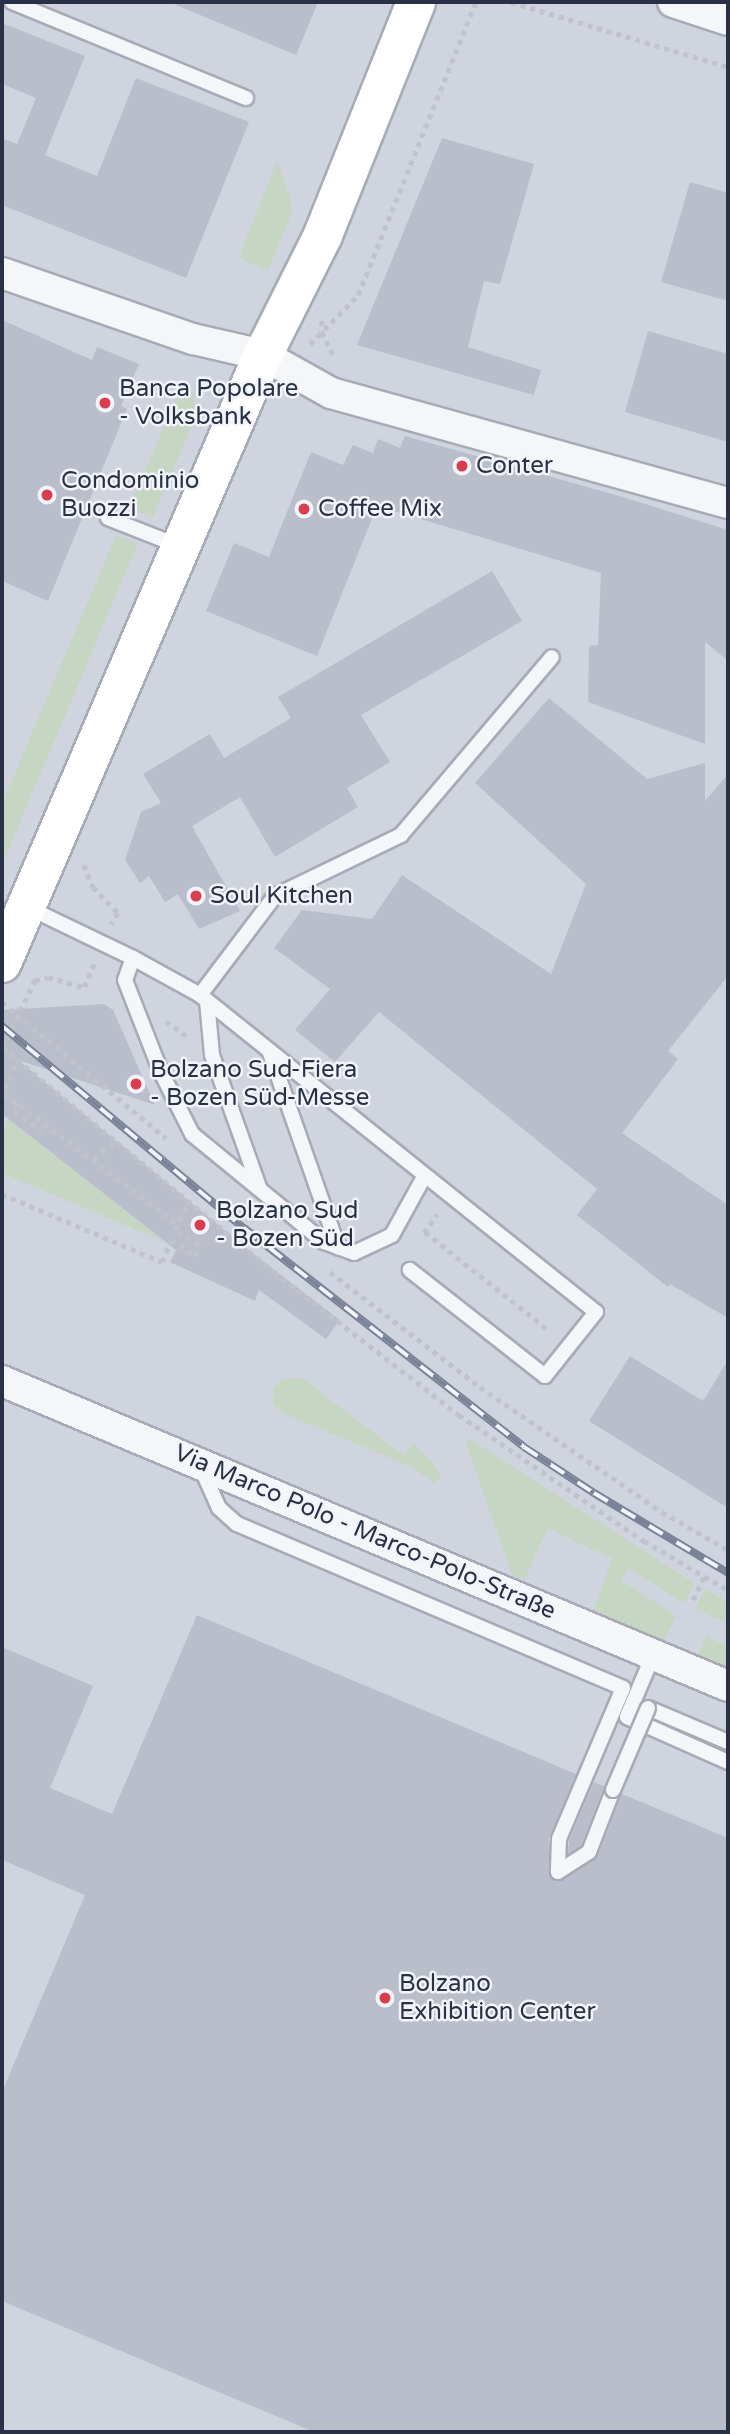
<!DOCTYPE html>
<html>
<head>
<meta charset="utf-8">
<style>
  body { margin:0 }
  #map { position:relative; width:730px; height:2434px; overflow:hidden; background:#e2e5ec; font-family:"Varela Round",sans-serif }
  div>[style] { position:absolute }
  .built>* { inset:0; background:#d0d4de; transform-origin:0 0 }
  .green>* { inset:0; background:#c6d6c2 }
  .building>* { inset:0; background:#b9beca }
  .path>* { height:4.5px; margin-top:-2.25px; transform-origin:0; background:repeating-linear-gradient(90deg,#c0c3ca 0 5px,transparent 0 10px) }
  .roads { filter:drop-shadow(2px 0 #a6abb7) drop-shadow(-2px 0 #a6abb7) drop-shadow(0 2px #a6abb7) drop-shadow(0 -2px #a6abb7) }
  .lane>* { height:14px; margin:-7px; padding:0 7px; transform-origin:7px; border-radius:7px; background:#f5f6f9 }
  .street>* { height:30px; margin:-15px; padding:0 15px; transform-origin:15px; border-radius:15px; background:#f5f6f9 }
  .secondary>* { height:38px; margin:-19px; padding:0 19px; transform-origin:19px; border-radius:19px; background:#fff }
  .rail>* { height:8px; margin-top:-4px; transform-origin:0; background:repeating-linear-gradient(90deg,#f2f4f9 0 16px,#7a8397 0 32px); box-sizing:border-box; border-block:2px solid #7a8397 }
  .bridges { filter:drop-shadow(2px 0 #a6abb7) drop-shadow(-2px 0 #a6abb7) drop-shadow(0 2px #a6abb7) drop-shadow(0 -2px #a6abb7) }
  .lane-bridge>* { height:14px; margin:-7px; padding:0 7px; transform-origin:7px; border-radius:7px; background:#f5f6f9 }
  .dots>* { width:19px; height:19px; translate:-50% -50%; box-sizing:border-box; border:4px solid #f2f4f9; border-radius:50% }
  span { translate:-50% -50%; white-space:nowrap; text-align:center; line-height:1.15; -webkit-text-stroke:5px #f2f4f9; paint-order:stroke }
  .poi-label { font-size:24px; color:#283145 }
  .left { translate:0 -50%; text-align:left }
  .street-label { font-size:24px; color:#283145 }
  .frame { position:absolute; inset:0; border:4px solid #283145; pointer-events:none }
</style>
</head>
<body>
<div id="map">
  <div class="built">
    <i style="left:2px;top:2px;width:726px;height:2430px"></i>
  </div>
  <div class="green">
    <i style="clip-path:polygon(277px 161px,290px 196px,292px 213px,268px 271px,239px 257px)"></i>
    <i style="clip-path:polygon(184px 382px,193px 393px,196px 416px,153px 517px,128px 508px)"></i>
    <i style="clip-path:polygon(116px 535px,138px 543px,2px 865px,2px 804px)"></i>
    <i style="clip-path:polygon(8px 1119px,165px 1242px,2px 1173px,2px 1133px)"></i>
    <i style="clip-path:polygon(292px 1378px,302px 1378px,404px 1456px,413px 1444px,433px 1462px,441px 1478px,433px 1483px,414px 1468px,282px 1413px,273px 1404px,273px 1388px,281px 1380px)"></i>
    <i style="clip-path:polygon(468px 1438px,694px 1583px,684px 1603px,628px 1568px,621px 1580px,676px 1616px,663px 1642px,593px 1612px,612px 1559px,548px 1528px,524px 1580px,512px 1575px,466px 1443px)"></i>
    <i style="clip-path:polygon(705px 1589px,728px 1602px,728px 1623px,695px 1609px)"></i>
    <i style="clip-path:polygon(707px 1636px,728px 1647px,728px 1667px,698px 1655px)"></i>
  </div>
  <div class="building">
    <i style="clip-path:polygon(169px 2px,318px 2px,296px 55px)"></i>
    <i style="clip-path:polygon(2px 23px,85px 56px,45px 155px,97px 176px,136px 78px,249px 122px,186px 278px,2px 205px,2px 138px,17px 144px,36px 98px,2px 84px)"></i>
    <i style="clip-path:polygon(442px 138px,534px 164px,500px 284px,484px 281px,468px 347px,541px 370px,534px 395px,357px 345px)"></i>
    <i style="clip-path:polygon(690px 182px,728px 193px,728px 301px,661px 282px)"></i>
    <i style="clip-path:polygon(2px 320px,92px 360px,97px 347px,139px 364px,121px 406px,127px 409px,48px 601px,2px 581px)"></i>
    <i style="clip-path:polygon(648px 331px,728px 354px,728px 442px,625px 412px)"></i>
    <i style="clip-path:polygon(405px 436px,623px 497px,728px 530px,728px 661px,705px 642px,705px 744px,588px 702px,589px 646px,598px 645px,601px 573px,377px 506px,317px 656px,206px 611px,234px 543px,269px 557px,311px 452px,343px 465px,353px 445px,373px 453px,378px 439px,400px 448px)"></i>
    <i style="clip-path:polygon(492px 571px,522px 621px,361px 715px,390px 762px,347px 788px,358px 807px,275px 857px,240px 797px,192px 826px,240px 911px,199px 929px,178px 894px,165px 902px,149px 876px,140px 883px,125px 860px,141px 812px,161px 803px,143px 774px,210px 734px,224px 758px,291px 718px,278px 697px)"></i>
    <i style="clip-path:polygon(549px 698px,647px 779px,705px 763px,705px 801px,728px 774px,728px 976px,668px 1051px,678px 1059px,622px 1133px,728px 1205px,728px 1318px,670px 1284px,668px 1287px,577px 1215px,597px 1189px,379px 1012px,335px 1062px,295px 1030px,330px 989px,274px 948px,302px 910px,372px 919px,402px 875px,551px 974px,586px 884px,475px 783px)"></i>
    <i style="clip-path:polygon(104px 1004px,113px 1010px,155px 1105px,18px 1060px,251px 1252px,340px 1320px,326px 1339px,259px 1290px,255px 1301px,170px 1262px,176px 1250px,2px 1114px,2px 1010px)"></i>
    <i style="clip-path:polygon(630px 1356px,703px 1401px,728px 1360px,728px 1508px,589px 1421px)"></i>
    <i style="clip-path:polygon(197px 1615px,576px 1774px,549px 1838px,549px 1873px,554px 1881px,563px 1880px,598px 1856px,622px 1794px,728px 1838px,728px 2432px,314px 2432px,2px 2301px,2px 2092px,85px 1895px,2px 1860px,2px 1647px,93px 1686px,50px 1788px,112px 1814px)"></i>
    <i style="clip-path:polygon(594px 1782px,604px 1786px,581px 1846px,568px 1854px,569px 1841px)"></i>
  </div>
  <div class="path">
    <i style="left:511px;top:2px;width:227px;rotate:16.7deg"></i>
    <i style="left:322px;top:321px;width:11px;rotate:90deg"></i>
    <i style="left:322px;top:332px;width:30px;rotate:64deg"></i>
    <i style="left:310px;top:344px;width:69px;rotate:-45.6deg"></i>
    <i style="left:358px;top:295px;width:316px;rotate:-68.1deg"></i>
    <i style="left:84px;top:865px;width:24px;rotate:68deg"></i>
    <i style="left:93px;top:887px;width:36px;rotate:46deg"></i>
    <i style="left:118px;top:913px;width:13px;rotate:119deg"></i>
    <i style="left:2px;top:1002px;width:213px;rotate:39.7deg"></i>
    <i style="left:166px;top:1021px;width:26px;rotate:36deg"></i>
    <i style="left:2px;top:1047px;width:75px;rotate:-63.8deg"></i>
    <i style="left:35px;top:980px;width:13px;rotate:-13deg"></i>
    <i style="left:48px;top:977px;width:37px;rotate:16deg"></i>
    <i style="left:84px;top:987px;width:26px;rotate:-67deg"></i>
    <i style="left:2px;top:1047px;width:353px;rotate:39.6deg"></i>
    <i style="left:274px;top:1272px;width:234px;rotate:37.7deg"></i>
    <i style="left:459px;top:1415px;width:224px;rotate:34.3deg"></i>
    <i style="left:644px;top:1541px;width:97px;rotate:30.3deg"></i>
    <i style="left:4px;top:1093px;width:218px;rotate:37deg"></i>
    <i style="left:2px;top:1098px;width:42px;rotate:-69deg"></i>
    <i style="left:18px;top:1103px;width:9px;rotate:111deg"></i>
    <i style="left:15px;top:1111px;width:36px;rotate:37deg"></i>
    <i style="left:94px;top:1159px;width:26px;rotate:-39deg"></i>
    <i style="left:2px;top:1194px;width:174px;rotate:23deg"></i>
    <i style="left:162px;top:1262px;width:24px;rotate:-68deg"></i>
    <i style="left:171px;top:1240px;width:29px;rotate:34deg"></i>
    <i style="left:195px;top:1256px;width:11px;rotate:-68deg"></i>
    <i style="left:199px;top:1246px;width:29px;rotate:-146deg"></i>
    <i style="left:175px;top:1230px;width:30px;rotate:-64deg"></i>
    <i style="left:425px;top:1232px;width:159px;rotate:38.4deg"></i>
    <i style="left:424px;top:1233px;width:23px;rotate:-56deg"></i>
    <i style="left:330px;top:1272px;width:189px;rotate:37.5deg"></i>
    <i style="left:480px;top:1387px;width:221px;rotate:34.5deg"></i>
    <i style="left:662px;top:1512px;width:76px;rotate:29.9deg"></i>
    <i style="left:693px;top:1600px;width:26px;rotate:-65deg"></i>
  </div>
  <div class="roads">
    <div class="lane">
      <i style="left:12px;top:2px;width:253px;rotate:22.3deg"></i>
      <i style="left:108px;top:518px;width:76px;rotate:21.5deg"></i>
      <i style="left:27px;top:907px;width:118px;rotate:25.7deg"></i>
      <i style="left:133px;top:958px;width:77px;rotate:28.9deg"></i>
      <i style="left:200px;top:995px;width:507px;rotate:38.68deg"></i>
      <i style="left:596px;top:1312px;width:82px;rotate:128.6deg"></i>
      <i style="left:545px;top:1376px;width:172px;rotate:-141.9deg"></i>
      <i style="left:133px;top:958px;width:23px;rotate:110deg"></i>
      <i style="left:125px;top:980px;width:97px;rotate:68.7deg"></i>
      <i style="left:160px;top:1070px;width:72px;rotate:63.4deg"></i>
      <i style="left:192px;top:1134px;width:171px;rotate:39.3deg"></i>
      <i style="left:324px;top:1242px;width:32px;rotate:20deg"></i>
      <i style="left:354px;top:1253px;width:42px;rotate:-25.3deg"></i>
      <i style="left:392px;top:1235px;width:66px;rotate:-61.1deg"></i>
      <i style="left:200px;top:995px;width:124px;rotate:-52.9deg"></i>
      <i style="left:275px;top:896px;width:140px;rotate:-25.8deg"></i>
      <i style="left:401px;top:835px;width:233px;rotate:-49.7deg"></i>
      <i style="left:207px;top:1001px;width:54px;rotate:84.7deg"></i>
      <i style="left:212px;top:1055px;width:140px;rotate:70.4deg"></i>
      <i style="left:270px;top:1053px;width:206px;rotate:70.7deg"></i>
      <i style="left:201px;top:1468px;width:44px;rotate:65.8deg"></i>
      <i style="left:219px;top:1508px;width:24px;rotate:42deg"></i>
      <i style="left:237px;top:1524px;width:419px;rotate:23deg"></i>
      <i style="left:623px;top:1688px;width:164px;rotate:113deg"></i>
      <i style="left:559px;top:1839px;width:33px;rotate:92deg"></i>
      <i style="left:654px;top:1653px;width:69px;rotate:112.9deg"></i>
      <i style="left:627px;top:1717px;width:111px;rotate:24deg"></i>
      <i style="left:648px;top:1708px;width:87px;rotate:23deg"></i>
      <i style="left:558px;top:1872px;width:37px;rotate:-33deg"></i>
      <i style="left:589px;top:1852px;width:66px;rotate:-68.8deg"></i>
    </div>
    <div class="street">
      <i style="left:673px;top:2px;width:58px;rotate:18.1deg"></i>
      <i style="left:2px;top:273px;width:202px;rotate:19.1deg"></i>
      <i style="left:193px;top:339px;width:72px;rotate:12.9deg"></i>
      <i style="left:263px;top:355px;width:78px;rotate:29.2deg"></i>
      <i style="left:331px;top:393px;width:412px;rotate:15.5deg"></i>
      <i style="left:2px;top:1381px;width:787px;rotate:22.79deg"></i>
    </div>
    <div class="secondary">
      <i style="left:2px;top:963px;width:662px;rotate:-66.77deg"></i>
      <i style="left:263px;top:355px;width:134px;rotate:-63.4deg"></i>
      <i style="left:323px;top:235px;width:251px;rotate:-68.2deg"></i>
    </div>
  </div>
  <div class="rail">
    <i style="left:2px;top:1026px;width:315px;rotate:39.9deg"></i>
    <i style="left:244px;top:1228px;width:355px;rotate:38deg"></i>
    <i style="left:524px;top:1447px;width:84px;rotate:33.3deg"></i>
    <i style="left:594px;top:1493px;width:156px;rotate:30.8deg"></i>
  </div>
  <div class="bridges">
    <div class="lane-bridge">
      <i style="left:613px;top:1790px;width:89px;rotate:-66.9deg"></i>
    </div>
  </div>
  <div class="dots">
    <i style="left:105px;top:403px;background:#da3e4e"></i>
    <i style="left:462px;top:466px;background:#da3e4e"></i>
    <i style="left:47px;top:495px;background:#da3e4e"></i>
    <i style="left:304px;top:509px;background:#da3e4e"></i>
    <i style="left:196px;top:896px;background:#da3e4e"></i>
    <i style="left:136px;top:1084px;background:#da3e4e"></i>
    <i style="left:200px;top:1225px;background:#da3e4e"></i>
    <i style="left:385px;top:1998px;background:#da3e4e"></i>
  </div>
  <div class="poi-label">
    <span class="left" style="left:119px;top:403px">Banca Popolare<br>- Volksbank</span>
    <span class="left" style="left:476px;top:466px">Conter</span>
    <span class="left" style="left:61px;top:495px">Condominio<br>Buozzi</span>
    <span class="left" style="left:318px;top:509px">Coffee Mix</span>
    <span class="left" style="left:210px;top:896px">Soul Kitchen</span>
    <span class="left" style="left:150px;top:1084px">Bolzano Sud-Fiera<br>- Bozen Süd-Messe</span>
    <span class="left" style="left:216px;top:1225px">Bolzano Sud<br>- Bozen Süd</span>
    <span class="left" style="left:399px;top:1998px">Bolzano<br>Exhibition Center</span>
  </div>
  <div class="street-label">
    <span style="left:365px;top:1532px;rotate:23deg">Via Marco Polo - Marco-Polo-Straße</span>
  </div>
  <div class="frame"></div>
</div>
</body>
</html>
